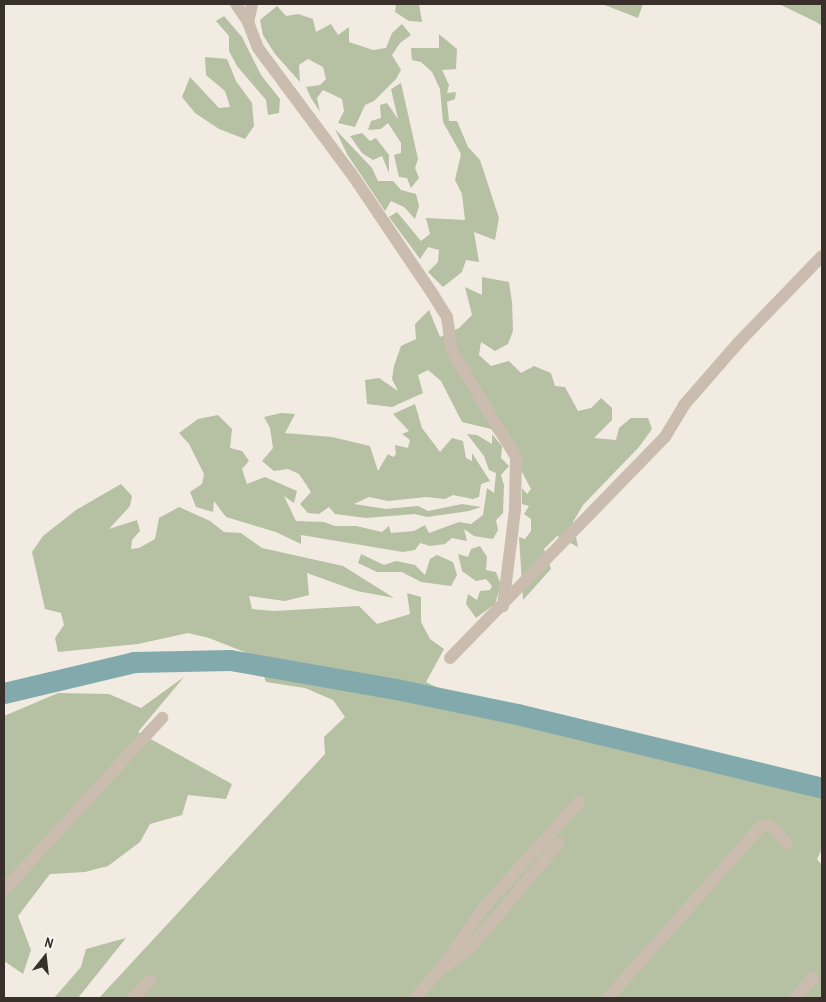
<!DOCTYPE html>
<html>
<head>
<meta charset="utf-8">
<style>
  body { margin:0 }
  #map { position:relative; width:826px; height:1002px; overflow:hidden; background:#f2ebe2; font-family:"Archivo Narrow",sans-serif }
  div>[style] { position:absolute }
  .green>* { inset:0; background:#b5c1a2 }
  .river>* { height:21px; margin:-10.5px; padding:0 10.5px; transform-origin:10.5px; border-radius:10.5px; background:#82aaad }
  .street>* { height:12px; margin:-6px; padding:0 6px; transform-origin:6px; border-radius:6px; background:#cabcae }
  span { translate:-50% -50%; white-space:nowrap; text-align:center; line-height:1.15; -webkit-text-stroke:4px #faf5ee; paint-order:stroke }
  .frame { position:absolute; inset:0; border:5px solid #39302c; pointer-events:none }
  .north { position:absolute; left:20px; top:932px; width:50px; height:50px; -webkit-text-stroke:4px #faf5ee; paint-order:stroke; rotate:16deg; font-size:14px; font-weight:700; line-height:20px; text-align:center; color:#39302c }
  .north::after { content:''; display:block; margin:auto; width:18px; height:22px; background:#39302c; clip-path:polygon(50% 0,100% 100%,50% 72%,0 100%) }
</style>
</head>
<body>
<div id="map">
  <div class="green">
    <i style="clip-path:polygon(396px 4px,419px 4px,422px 22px,409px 21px,395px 12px)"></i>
    <i style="clip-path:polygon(602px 4px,643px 4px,638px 18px)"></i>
    <i style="clip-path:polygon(779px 4px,822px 4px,822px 26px,816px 22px)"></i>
    <i style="clip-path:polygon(277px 6px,286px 16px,298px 14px,313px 19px,316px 32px,331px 24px,338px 35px,349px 27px,349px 42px,373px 50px,386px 48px,392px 33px,402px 24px,411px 35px,400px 43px,392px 55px,401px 70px,396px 79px,374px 101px,365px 105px,355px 127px,338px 123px,344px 111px,342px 99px,323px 90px,317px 98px,320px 112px,311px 98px,306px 87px,320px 85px,326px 79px,323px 67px,308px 59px,299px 65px,300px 82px,275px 54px,263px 35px,260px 20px)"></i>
    <i style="clip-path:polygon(224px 16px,242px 37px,261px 75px,280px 99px,279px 113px,268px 115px,266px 100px,237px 66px,229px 51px,229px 36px,216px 21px)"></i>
    <i style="clip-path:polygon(439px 34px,457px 49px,456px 69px,442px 70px,449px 85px,447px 93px,456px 92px,455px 99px,447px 102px,449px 121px,457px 121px,468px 147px,480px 160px,499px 218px,495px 240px,474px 232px,479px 262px,466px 260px,462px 272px,443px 287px,428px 272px,438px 262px,439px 250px,428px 247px,420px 259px,389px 217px,397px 212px,421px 241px,430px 234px,426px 218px,465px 220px,462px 194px,455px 180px,461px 154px,443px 122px,440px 89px,432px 72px,421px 62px,412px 60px,411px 48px,439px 48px)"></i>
    <i style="clip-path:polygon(205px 57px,227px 59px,236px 81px,252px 103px,254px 126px,245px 139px,219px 129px,195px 113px,182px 97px,190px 77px,219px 108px,230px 107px,225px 91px,206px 75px)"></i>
    <i style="clip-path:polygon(401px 83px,418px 159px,415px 168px,419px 178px,411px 188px,407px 178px,399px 177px,394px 155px,401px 153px,401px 143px,388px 123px,381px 129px,368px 130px,371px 121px,381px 118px,380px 105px,387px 103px,398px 119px,391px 89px)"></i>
    <i style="clip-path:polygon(335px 129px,372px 168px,378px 181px,393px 181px,401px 190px,416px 194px,419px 206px,415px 219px,404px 207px,391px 201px,385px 211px,347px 154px)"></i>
    <i style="clip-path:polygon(362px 133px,370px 141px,376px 138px,389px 155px,389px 173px,382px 156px,373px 160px,362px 153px,350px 136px)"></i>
    <i style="clip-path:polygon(482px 277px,509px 282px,512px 302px,513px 331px,508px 344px,495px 351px,481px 342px,479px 355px,491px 366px,509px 361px,521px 373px,534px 366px,551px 373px,555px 386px,565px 387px,578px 411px,591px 408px,601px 398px,612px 408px,612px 420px,594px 438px,616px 440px,619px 428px,631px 418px,648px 418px,652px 429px,639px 447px,583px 505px,573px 522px,578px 547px,557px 536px,544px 549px,551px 569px,523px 600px,519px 537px,525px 539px,531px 531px,531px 519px,524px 514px,529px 506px,522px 504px,522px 488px,527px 494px,531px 489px,521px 470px,491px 429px,462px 422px,441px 381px,428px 370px,418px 375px,423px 393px,392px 407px,367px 404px,365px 380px,379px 378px,398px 391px,392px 379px,394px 366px,401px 346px,416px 339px,415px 324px,429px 310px,440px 337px,459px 328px,472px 315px,465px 287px,482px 295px)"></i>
    <i style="clip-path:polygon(415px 404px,422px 428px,440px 452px,452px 438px,463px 441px,466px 458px,472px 461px,472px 453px,490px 481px,481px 484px,479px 497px,473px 499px,453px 495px,445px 499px,426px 497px,388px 501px,369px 497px,354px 504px,386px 509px,418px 506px,428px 511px,462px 504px,481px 507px,469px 511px,427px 517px,415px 514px,366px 518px,335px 514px,329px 507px,319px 514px,308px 513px,300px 504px,311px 492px,299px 474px,288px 469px,274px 471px,262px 461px,273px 448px,270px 428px,264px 417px,281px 413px,295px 414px,285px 433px,332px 437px,370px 446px,378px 471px,388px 454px,393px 457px,396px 454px,395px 445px,408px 448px,410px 440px,402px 434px,409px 431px,393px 414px)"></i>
    <i style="clip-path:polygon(218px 415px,232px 429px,230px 448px,242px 451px,249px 461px,242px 469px,247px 484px,265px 477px,297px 491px,294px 503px,284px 496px,296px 521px,324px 522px,335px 526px,356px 526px,382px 532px,389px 526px,391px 533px,414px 531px,425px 525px,429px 533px,459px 522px,471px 524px,483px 515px,487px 488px,494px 493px,496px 473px,489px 470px,484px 456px,467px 434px,477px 435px,492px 444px,492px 434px,502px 446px,501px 458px,509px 466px,501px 475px,504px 485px,503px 513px,496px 520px,498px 530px,493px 539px,474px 536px,464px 529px,467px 541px,452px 538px,445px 544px,430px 546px,420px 543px,415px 550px,403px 552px,301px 535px,301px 544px,276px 532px,226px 517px,214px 501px,213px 512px,196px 507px,190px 492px,202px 484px,204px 474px,189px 444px,179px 433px,198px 419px)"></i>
    <i style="clip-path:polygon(121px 484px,132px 496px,130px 506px,109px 529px,137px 520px,140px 531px,132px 540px,131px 549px,139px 548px,155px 539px,159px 518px,179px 507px,210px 521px,224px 532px,241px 533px,262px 548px,343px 566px,394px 598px,357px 591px,307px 573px,309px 595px,285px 601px,249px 596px,252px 609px,274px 611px,359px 606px,377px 624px,410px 614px,407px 593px,421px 597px,421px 622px,430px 639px,444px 649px,426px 682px,438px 688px,422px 698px,822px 791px,822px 849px,817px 859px,822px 865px,822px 998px,99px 998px,325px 754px,324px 737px,345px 717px,333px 700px,305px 688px,266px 682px,257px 657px,209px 638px,188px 633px,138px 644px,58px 652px,55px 638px,64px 625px,61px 613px,45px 609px,32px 552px,43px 536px,76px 510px)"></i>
    <i style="clip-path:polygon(480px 546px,487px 557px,486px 570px,496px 572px,501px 585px,495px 604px,476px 618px,466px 604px,468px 594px,477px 600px,480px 591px,490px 590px,492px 586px,486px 579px,476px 581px,462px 571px,458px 554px,468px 557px,471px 549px)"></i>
    <i style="clip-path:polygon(361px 554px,384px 565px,396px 561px,415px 565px,425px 575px,430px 559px,437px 555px,453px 562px,457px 575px,451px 586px,421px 582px,402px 572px,377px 572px,358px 563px)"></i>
    <i style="clip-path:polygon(184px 677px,138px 732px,232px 784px,226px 799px,188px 795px,182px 815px,150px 824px,140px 842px,108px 866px,85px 872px,50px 874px,18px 916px,31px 950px,23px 974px,4px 961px,4px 716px,58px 693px,109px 694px,141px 708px)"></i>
    <i style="clip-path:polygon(126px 938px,78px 998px,54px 998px,81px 967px,86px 949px)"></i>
  </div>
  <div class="river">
    <i style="left:4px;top:693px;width:134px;rotate:-13.4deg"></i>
    <i style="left:134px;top:662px;width:96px;rotate:-1.2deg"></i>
    <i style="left:230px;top:660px;width:169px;rotate:9.9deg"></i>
    <i style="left:396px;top:689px;width:124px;rotate:11.7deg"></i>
    <i style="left:517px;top:714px;width:314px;rotate:13.6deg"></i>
  </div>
  <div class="street">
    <i style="left:236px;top:4px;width:22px;rotate:56deg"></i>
    <i style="left:248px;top:22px;width:28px;rotate:69deg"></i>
    <i style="left:258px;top:48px;width:156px;rotate:53.4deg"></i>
    <i style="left:351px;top:173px;width:145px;rotate:56deg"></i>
    <i style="left:432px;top:293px;width:28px;rotate:58deg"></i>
    <i style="left:447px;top:317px;width:34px;rotate:82deg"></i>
    <i style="left:452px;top:351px;width:124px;rotate:58.9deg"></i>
    <i style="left:516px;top:457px;width:53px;rotate:91.1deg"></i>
    <i style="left:515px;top:510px;width:97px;rotate:97.1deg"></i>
    <i style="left:248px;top:22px;width:18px;rotate:-77deg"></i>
    <i style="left:450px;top:658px;width:308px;rotate:-45.8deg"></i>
    <i style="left:665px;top:437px;width:37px;rotate:-59deg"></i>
    <i style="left:684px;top:405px;width:82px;rotate:-48.9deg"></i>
    <i style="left:738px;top:343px;width:121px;rotate:-46deg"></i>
    <i style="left:4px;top:890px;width:234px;rotate:-47.4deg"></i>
    <i style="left:446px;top:966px;width:29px;rotate:-36deg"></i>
    <i style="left:469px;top:949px;width:139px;rotate:-49.7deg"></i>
    <i style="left:133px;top:998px;width:25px;rotate:-45deg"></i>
    <i style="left:415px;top:998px;width:38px;rotate:-48deg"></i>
    <i style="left:440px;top:970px;width:77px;rotate:-55.1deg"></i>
    <i style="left:484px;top:907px;width:142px;rotate:-47.9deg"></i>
    <i style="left:608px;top:998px;width:230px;rotate:-48.3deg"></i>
    <i style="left:761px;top:826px;width:9px;rotate:-6deg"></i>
    <i style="left:770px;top:825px;width:25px;rotate:47deg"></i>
    <i style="left:795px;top:998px;width:27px;rotate:-48deg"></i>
  </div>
  <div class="frame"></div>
  <div class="north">N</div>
</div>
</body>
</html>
